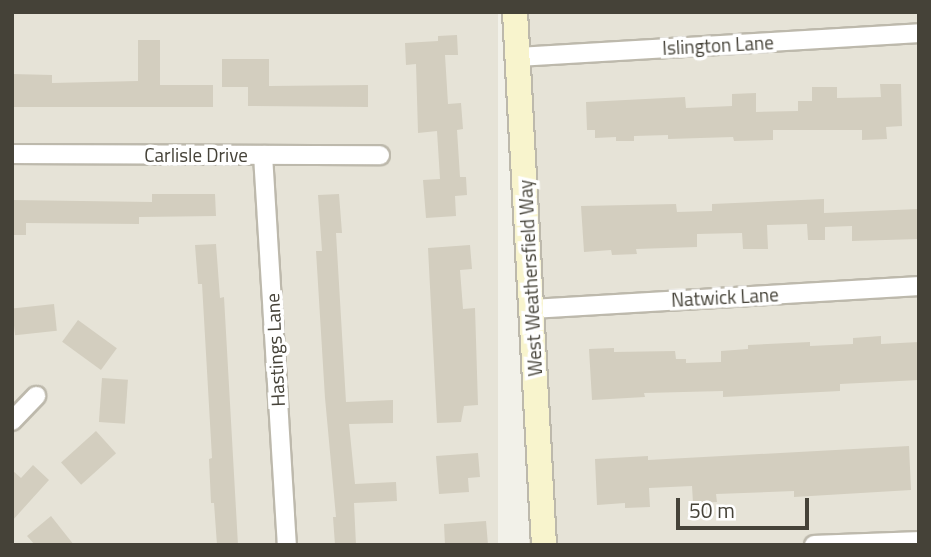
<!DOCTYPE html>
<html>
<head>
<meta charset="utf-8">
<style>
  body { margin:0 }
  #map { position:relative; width:931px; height:557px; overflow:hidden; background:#f2f1e9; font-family:"Titillium Web",sans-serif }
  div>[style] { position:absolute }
  .residential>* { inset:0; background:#e6e3d7; transform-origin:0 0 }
  .building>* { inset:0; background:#d3cebf; transform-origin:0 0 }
  .roads { filter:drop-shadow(2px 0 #bdb9ac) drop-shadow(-2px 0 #bdb9ac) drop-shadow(0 2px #bdb9ac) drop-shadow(0 -2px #bdb9ac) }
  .street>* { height:18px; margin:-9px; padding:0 9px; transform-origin:9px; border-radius:9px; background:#fff }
  .secondary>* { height:24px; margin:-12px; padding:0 12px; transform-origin:12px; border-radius:12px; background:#f8f4cd }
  span { translate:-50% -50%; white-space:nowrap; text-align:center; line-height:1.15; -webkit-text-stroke:7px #fff; paint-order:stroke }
  .street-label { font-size:19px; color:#454238 }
  .frame { position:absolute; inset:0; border:14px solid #454238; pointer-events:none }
  .scale { position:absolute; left:676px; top:498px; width:133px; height:32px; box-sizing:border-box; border:4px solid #454238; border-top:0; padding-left:9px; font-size:21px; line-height:24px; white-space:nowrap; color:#454238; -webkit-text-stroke:5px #fff; paint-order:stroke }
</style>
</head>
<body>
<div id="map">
  <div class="residential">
    <i style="left:12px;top:12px;width:486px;height:533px"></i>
    <i style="left:529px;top:12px;width:390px;height:534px"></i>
  </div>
  <div class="building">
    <i style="clip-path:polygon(457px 35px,458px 55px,445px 55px,448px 104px,461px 103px,463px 129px,457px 130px,460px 177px,466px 177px,467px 195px,455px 196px,456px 216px,426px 218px,423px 180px,440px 179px,437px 131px,418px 133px,416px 64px,406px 65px,405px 43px,438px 41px,438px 36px)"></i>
    <i style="clip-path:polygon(138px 40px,160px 40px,160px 85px,213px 85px,213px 107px,12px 107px,12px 74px,52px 75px,52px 83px,138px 81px)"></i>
    <i style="clip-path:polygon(222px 59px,269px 59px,269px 86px,368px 85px,368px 107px,248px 106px,248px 87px,222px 87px)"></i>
    <i style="clip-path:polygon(880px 84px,901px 84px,902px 126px,886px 127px,887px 139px,862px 140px,862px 130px,773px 130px,773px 140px,734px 141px,733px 137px,668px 139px,668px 135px,634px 136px,634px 141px,616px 141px,616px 137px,595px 138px,595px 130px,587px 130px,586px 102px,685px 97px,686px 108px,732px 106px,732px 94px,756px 93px,756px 112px,798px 111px,798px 101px,812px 101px,812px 87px,837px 87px,837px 98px,881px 97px)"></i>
    <i style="clip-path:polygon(152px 194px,215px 194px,216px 216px,139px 217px,139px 224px,26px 223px,26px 235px,12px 235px,12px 200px,152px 202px)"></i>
    <i style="clip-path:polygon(339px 194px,342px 233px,336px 233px,346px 402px,393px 400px,393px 423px,349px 424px,355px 484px,396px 482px,397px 501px,354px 503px,356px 545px,335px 545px,333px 517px,336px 517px,325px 398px,316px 251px,322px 251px,318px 195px)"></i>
    <i style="clip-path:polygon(824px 199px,824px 213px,919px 209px,919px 239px,852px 241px,852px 226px,825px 227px,825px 240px,808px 240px,807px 224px,767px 225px,768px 249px,743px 249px,742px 233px,697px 234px,697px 247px,636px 249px,637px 254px,612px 255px,611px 250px,584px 252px,581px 206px,676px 204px,677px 212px,712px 211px,712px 204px)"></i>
    <i style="clip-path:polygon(216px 244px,220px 298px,224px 297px,238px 545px,217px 545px,214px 503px,211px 503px,209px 459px,212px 458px,202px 284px,198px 284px,195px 245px)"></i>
    <i style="clip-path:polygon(470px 245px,472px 269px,460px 270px,463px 309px,475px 308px,478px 405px,464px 406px,461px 422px,437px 423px,428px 248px)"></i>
    <i style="left:54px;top:304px;width:27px;height:42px;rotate:84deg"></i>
    <i style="left:78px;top:320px;width:48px;height:27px;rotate:36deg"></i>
    <i style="clip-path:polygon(881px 336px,881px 344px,919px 342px,919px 380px,840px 384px,840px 391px,723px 397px,723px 391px,644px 393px,645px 397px,592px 400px,589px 349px,614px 348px,614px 352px,675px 351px,676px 359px,686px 359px,686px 363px,721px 362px,721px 351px,748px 349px,748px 345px,810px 342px,810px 346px,853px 344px,853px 338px)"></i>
    <i style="left:102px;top:378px;width:26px;height:44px;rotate:4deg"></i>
    <i style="left:96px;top:431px;width:30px;height:47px;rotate:48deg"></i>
    <i style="clip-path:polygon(909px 446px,911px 490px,794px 497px,794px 491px,716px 494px,717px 502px,693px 503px,692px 486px,649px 488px,650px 507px,625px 508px,625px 503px,597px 505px,595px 459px,648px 456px,648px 460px)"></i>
    <i style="clip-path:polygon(478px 453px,480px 477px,468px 478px,469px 492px,439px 494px,436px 456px)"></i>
    <i style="clip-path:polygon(33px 465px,49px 480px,12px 521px,12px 470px,21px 478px)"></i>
    <i style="clip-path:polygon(51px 516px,74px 545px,35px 545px,27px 536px)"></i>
    <i style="clip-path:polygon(486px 521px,488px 545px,445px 545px,444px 524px)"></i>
  </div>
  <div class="roads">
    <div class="street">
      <i style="left:518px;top:57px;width:402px;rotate:-3.4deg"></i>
      <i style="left:12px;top:154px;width:368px;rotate:0.2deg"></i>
      <i style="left:263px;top:155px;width:391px;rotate:86.5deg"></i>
      <i style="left:532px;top:309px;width:388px;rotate:-3.4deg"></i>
      <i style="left:12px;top:421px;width:35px;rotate:-46deg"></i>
      <i style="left:814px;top:545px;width:105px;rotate:-2.2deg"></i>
    </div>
    <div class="secondary">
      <i style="left:515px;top:12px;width:534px;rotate:86.89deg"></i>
    </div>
  </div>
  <div class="street-label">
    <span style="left:718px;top:45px;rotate:-3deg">Islington Lane</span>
    <span style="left:196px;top:155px">Carlisle Drive</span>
    <span style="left:530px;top:278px;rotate:-93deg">West Weathersfield Way</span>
    <span style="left:725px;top:297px;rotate:-3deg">Natwick Lane</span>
    <span style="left:275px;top:350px;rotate:-93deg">Hastings Lane</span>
  </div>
  <div class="frame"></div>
  <div class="scale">50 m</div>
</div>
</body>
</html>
